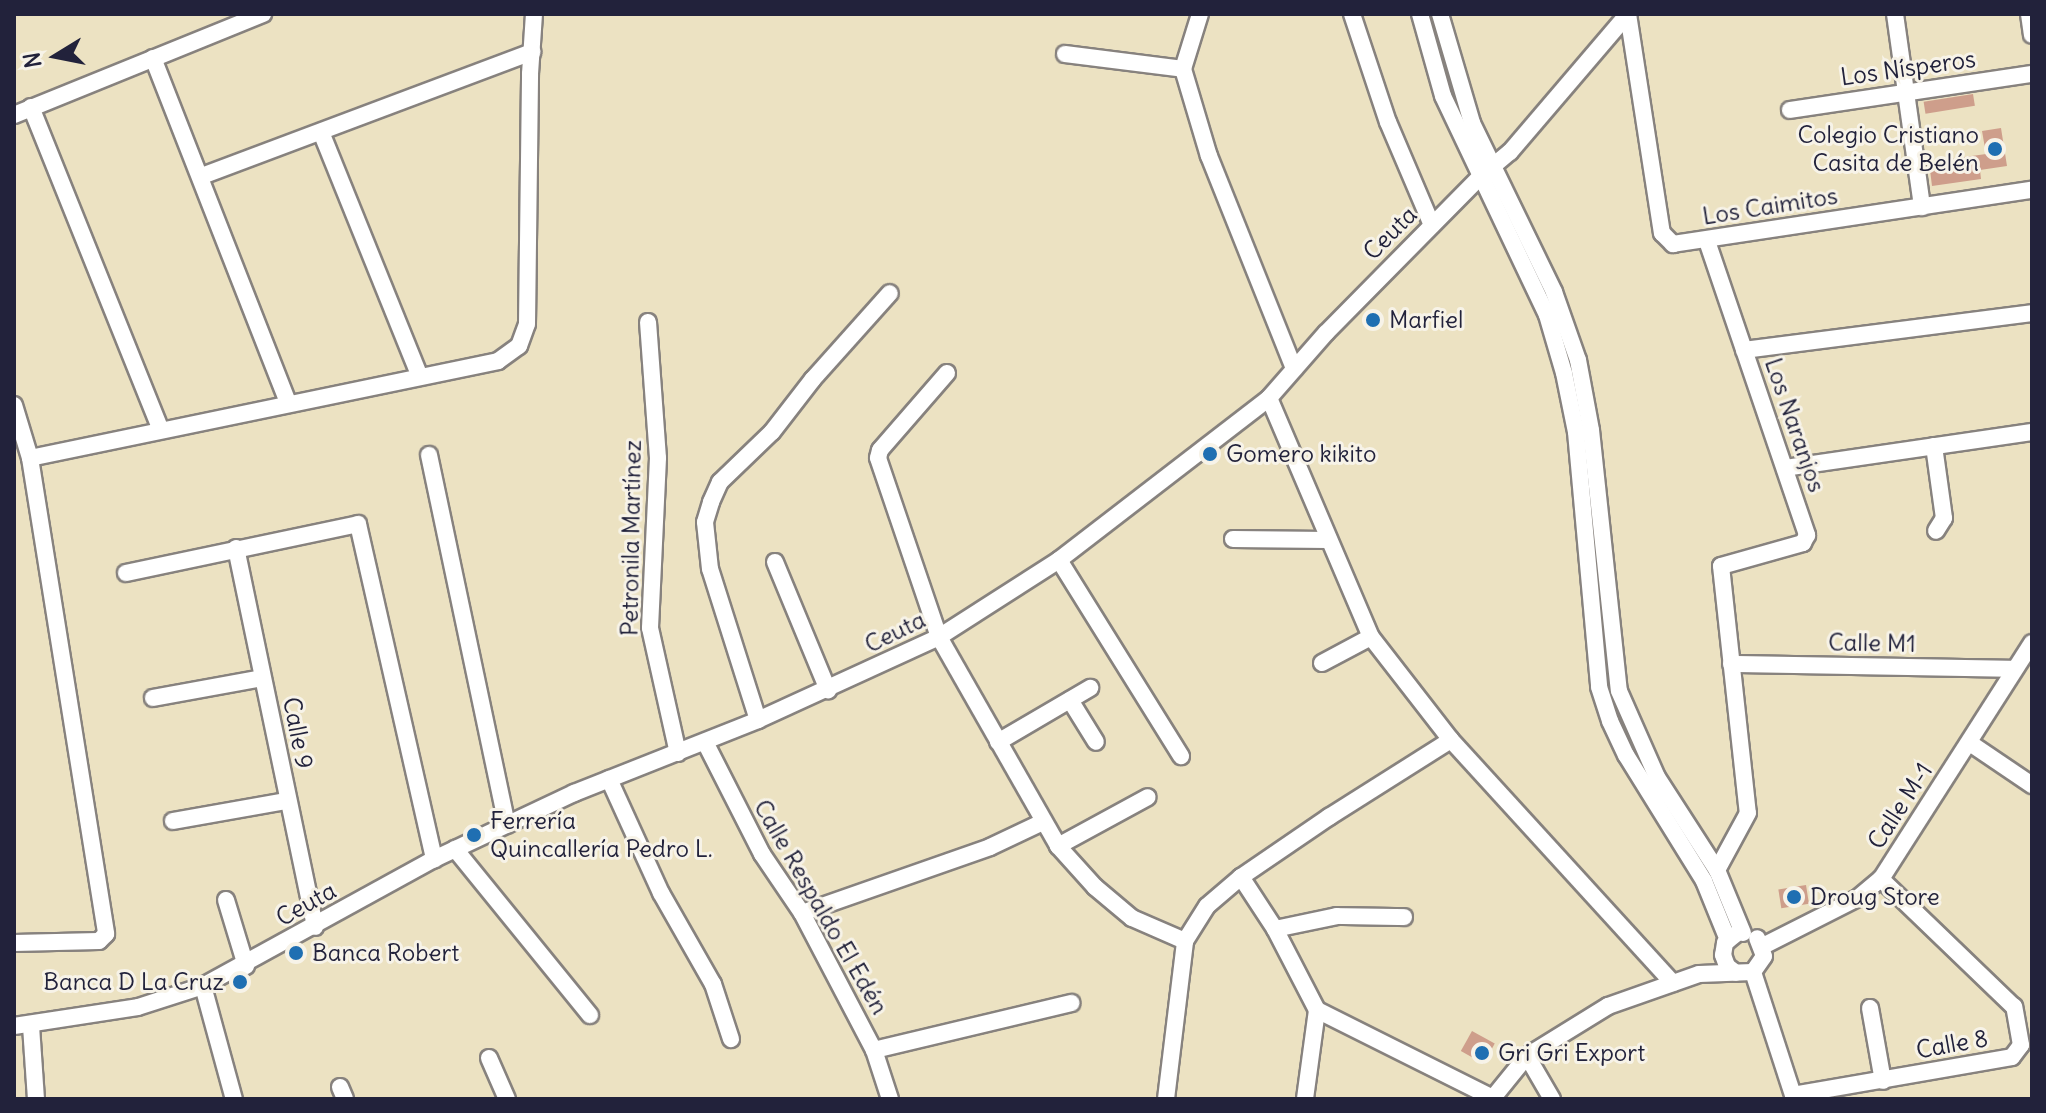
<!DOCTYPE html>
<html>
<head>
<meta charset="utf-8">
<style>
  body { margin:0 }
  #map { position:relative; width:2046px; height:1113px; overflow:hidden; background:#ece2c2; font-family:Delius,sans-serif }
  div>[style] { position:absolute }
  .building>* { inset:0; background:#ce9e8b; transform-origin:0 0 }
  .roads { filter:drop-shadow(2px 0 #87827e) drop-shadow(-2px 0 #87827e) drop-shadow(0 2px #87827e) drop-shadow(0 -2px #87827e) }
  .minor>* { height:16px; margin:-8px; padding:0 8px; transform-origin:8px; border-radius:8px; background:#fff }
  .dots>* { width:22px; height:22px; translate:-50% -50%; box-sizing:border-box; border:4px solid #f7f3e8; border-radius:50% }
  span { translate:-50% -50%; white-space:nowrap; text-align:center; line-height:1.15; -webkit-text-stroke:6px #f7f3e8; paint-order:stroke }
  .street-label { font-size:24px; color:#22223b }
  .poi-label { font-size:24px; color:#22223b }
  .right { translate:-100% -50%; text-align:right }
  .left { translate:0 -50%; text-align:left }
  .frame { position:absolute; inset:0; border:16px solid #22223b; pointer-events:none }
  .north { position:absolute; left:16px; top:16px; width:80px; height:80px; -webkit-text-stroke:6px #f7f3e8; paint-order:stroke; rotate:260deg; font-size:22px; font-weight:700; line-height:32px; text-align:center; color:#22223b }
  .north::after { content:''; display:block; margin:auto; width:28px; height:36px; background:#22223b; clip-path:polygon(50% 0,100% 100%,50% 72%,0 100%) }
</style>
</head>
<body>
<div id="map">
  <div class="building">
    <i style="left:1973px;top:94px;width:12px;height:50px;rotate:81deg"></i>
    <i style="clip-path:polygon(2001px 128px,2007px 166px,1980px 170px,1981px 179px,1932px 186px,1929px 162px,1986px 154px,1982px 131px)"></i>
    <i style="left:1806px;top:885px;width:19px;height:28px;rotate:81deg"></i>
    <i style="left:1472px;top:1031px;width:26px;height:23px;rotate:29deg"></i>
  </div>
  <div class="roads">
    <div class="minor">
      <i style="left:1200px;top:14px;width:58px;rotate:107.2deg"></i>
      <i style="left:1183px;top:69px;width:91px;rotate:73.4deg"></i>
      <i style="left:1209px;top:156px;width:229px;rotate:68.2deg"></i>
      <i style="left:1352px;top:14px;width:114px;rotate:71.6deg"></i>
      <i style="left:1388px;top:122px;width:112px;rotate:66.9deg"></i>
      <i style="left:1420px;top:14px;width:85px;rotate:74.3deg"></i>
      <i style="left:1443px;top:96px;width:242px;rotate:64.6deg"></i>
      <i style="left:1547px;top:315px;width:60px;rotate:73.7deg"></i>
      <i style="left:1564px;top:373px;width:60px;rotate:78.5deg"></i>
      <i style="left:1576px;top:432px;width:256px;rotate:84.8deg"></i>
      <i style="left:1599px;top:687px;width:36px;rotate:72deg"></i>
      <i style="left:1610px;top:721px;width:38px;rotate:65deg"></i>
      <i style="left:1626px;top:755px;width:148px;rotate:58.2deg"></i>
      <i style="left:1704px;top:881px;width:64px;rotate:67.9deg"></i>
      <i style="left:1440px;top:14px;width:114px;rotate:73.6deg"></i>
      <i style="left:1472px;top:123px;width:188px;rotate:64.1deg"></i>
      <i style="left:1554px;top:292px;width:72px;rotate:70.6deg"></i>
      <i style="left:1578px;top:360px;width:71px;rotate:79.5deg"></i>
      <i style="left:1591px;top:430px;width:262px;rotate:83.9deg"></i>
      <i style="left:1619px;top:691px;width:94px;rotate:66.2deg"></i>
      <i style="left:1657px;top:777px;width:111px;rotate:57.2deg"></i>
      <i style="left:1717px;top:870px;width:68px;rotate:67.6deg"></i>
      <i style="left:1628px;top:14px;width:222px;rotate:81.2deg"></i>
      <i style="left:1662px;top:233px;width:16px;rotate:45deg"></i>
      <i style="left:1673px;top:244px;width:363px;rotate:-8.6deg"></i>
      <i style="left:1895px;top:14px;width:195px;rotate:82deg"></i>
      <i style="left:2029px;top:14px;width:21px;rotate:82deg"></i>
      <i style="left:1065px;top:54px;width:119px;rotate:7.2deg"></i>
      <i style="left:153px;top:58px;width:370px;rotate:68.6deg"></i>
      <i style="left:31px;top:107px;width:348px;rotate:68.1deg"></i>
      <i style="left:1790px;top:110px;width:245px;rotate:-8.5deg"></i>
      <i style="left:14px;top:115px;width:269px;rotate:-22.1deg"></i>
      <i style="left:321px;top:132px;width:262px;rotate:68deg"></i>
      <i style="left:202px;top:176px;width:353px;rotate:-20.6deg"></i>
      <i style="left:1707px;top:241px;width:311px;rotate:71.2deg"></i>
      <i style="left:1807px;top:535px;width:9px;rotate:117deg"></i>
      <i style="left:1803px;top:543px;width:85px;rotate:164.3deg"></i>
      <i style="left:1721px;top:566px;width:248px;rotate:83.8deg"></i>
      <i style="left:1748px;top:813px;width:65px;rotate:118.5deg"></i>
      <i style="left:648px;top:322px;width:136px;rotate:85.8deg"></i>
      <i style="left:658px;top:458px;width:170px;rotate:92.7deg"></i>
      <i style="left:650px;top:628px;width:128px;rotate:77.4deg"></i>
      <i style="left:1744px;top:350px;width:290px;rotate:-7.3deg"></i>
      <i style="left:947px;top:373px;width:102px;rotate:131deg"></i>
      <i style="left:880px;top:450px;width:8px;rotate:104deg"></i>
      <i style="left:878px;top:458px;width:189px;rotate:71.2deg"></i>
      <i style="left:939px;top:637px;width:241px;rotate:60.3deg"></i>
      <i style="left:1058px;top:846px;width:55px;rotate:47.9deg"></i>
      <i style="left:1095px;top:887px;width:48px;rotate:40deg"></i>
      <i style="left:1132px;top:918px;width:58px;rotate:23.5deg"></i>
      <i style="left:1269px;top:398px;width:260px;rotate:66.9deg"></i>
      <i style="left:1371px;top:637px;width:130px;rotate:52.2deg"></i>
      <i style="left:1451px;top:740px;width:329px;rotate:47.6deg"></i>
      <i style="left:14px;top:405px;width:55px;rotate:73.2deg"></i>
      <i style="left:30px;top:458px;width:482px;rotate:80.9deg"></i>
      <i style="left:106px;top:934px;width:10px;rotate:135deg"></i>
      <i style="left:99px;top:941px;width:85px;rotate:178.7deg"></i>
      <i style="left:1934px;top:446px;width:73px;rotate:82.1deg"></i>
      <i style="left:1944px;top:518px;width:15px;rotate:122deg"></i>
      <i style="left:429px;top:455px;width:378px;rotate:78.1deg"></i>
      <i style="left:30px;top:458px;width:478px;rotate:-11.7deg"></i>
      <i style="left:498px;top:361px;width:26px;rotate:-36deg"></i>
      <i style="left:519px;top:346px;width:23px;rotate:-70deg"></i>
      <i style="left:527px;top:324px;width:250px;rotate:-89.3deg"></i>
      <i style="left:530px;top:74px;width:60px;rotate:-86.2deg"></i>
      <i style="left:1785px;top:468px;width:250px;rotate:-8.3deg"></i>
      <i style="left:1233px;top:539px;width:95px;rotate:0.6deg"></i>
      <i style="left:236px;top:548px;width:387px;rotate:78.2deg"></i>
      <i style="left:1059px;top:560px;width:231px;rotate:58.1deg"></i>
      <i style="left:775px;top:562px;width:139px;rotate:67.5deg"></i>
      <i style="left:126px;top:573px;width:237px;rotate:-11.9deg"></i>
      <i style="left:358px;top:524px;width:344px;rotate:77.2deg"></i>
      <i style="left:1322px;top:663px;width:55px;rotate:-28deg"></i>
      <i style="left:1731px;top:664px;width:283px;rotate:1deg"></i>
      <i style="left:153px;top:698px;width:111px;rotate:-10.4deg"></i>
      <i style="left:1070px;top:700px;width:49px;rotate:58.2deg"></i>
      <i style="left:758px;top:720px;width:158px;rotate:-107.6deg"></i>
      <i style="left:710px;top:569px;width:47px;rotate:-96.1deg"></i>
      <i style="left:705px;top:522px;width:21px;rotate:-73deg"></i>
      <i style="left:711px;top:502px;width:22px;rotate:-66deg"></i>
      <i style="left:720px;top:482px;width:72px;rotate:-43.9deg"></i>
      <i style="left:772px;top:432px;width:67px;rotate:-52.3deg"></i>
      <i style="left:813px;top:379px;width:115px;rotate:-48.2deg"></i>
      <i style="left:705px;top:742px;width:126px;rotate:63deg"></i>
      <i style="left:762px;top:854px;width:71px;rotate:55.9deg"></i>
      <i style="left:802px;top:913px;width:155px;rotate:62.3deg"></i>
      <i style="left:874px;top:1050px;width:52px;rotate:71.9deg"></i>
      <i style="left:998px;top:742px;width:107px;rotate:-30.4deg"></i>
      <i style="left:1970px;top:743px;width:75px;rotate:34.1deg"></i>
      <i style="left:609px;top:779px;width:125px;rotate:65.5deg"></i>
      <i style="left:661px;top:893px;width:105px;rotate:60.3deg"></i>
      <i style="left:713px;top:984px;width:58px;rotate:71.9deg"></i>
      <i style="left:173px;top:821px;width:116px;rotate:-10deg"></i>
      <i style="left:1058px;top:846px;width:102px;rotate:-28.6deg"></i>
      <i style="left:455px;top:849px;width:214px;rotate:50.9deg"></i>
      <i style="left:1241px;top:877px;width:62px;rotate:56.8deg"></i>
      <i style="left:1275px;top:929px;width:91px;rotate:62.6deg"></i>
      <i style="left:1317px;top:1010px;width:90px;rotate:97.7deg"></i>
      <i style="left:226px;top:900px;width:69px;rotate:73.1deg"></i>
      <i style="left:802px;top:913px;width:199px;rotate:-19.3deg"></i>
      <i style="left:990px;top:847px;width:59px;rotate:-25.3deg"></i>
      <i style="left:1275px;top:929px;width:63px;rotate:-11.8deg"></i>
      <i style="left:1337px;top:916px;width:67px;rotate:0.9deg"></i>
      <i style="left:1736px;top:934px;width:14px;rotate:141deg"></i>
      <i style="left:1725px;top:943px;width:12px;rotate:99deg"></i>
      <i style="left:1723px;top:955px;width:12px;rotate:70deg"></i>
      <i style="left:1727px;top:966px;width:11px;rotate:38deg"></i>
      <i style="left:1763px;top:946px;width:106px;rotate:-26.8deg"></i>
      <i style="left:1858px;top:898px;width:30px;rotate:-40deg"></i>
      <i style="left:1881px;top:879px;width:280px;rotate:-57.4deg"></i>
      <i style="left:1753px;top:972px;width:129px;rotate:72deg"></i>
      <i style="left:1793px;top:1095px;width:222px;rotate:-9.8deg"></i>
      <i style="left:2012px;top:1057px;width:15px;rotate:-53deg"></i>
      <i style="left:2021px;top:1045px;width:39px;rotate:-100deg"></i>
      <i style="left:2014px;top:1007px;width:185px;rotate:-136.1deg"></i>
      <i style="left:203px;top:986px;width:117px;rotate:74.7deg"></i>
      <i style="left:1870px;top:1008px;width:74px;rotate:79.9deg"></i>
      <i style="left:1317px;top:1010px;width:197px;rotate:26.6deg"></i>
      <i style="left:14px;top:1026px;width:125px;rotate:-8.7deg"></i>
      <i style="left:138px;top:1007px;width:68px;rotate:-17.9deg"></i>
      <i style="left:203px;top:986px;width:264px;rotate:-28.8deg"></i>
      <i style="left:434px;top:859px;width:155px;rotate:-25.2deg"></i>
      <i style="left:574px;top:793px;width:198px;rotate:-21.6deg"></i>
      <i style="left:758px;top:720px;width:199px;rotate:-24.6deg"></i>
      <i style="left:939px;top:637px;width:143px;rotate:-32.7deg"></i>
      <i style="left:1059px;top:560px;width:265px;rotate:-37.6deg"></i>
      <i style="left:1269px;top:398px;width:86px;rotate:-48.8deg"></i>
      <i style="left:1326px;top:333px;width:219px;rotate:-45.4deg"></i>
      <i style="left:1480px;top:177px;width:39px;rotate:-40deg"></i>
      <i style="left:1510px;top:152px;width:182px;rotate:-49.5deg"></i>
      <i style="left:31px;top:1026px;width:73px;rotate:86.1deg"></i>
      <i style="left:874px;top:1050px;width:203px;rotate:-13.4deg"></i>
      <i style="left:1527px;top:1056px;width:50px;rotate:59.8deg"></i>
      <i style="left:489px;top:1058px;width:45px;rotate:66.3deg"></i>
      <i style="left:340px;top:1087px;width:13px;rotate:67deg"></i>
      <i style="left:1166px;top:1099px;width:159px;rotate:-83.1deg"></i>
      <i style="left:1185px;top:941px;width:41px;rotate:-57.8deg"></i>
      <i style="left:1207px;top:906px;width:45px;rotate:-40.5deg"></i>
      <i style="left:1241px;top:877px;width:107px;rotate:-34.3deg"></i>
      <i style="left:1329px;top:817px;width:144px;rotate:-32.3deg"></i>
      <i style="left:1492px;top:1099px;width:55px;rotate:-50.9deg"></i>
      <i style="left:1527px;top:1056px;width:95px;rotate:-31.7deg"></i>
      <i style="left:1608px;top:1006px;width:96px;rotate:-19.4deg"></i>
      <i style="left:1699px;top:974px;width:54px;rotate:-2.1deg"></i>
      <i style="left:1753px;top:972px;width:19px;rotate:-55deg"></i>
      <i style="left:1764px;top:956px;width:19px;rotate:-111deg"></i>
    </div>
  </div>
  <div class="dots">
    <i style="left:1995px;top:149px;background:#1f6fb2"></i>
    <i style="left:1373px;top:320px;background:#1f6fb2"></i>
    <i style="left:1210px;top:454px;background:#1f6fb2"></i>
    <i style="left:474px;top:835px;background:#1f6fb2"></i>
    <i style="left:1794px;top:897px;background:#1f6fb2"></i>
    <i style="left:296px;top:953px;background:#1f6fb2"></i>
    <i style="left:240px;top:982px;background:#1f6fb2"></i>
    <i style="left:1482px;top:1053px;background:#1f6fb2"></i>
  </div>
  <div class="street-label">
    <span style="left:1908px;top:68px;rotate:-8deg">Los Nísperos</span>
    <span style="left:1770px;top:206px;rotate:-9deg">Los Caimitos</span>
    <span style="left:1390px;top:233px;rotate:-45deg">Ceuta</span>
    <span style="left:1795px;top:425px;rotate:71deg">Los Naranjos</span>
    <span style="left:631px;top:538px;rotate:-89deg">Petronila Martínez</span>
    <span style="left:895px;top:632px;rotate:-26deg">Ceuta</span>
    <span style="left:1872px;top:643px;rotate:1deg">Calle M1</span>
    <span style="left:298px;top:733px;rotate:79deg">Calle 9</span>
    <span style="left:1900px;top:806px;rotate:-57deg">Calle M-1</span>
    <span style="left:306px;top:904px;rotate:-29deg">Ceuta</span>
    <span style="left:821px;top:907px;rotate:60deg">Calle Respaldo El Edén</span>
    <span style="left:1952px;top:1044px;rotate:-10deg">Calle 8</span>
  </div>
  <div class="poi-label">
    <span class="right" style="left:1979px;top:149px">Colegio Cristiano<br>Casita de Belén</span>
    <span class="left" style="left:1389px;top:320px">Marfiel</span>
    <span class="left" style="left:1226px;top:454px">Gomero kikito</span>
    <span class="left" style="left:490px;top:835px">Ferrería<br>Quincallería Pedro L.</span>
    <span class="left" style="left:1810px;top:897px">Droug Store</span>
    <span class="left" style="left:312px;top:953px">Banca Robert</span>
    <span class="right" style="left:224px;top:982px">Banca D La Cruz</span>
    <span class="left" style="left:1498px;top:1053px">Gri Gri Export</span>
  </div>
  <div class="frame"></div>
  <div class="north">N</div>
</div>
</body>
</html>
